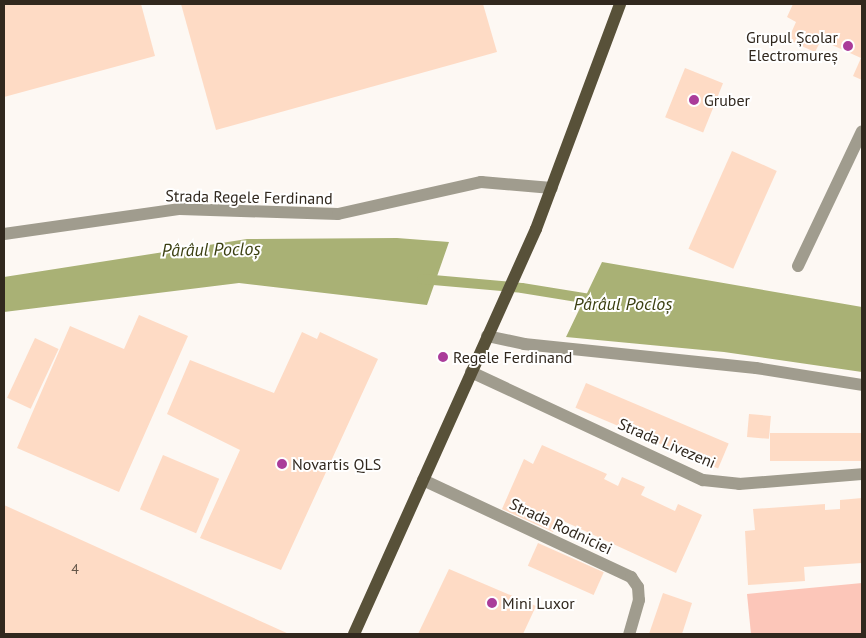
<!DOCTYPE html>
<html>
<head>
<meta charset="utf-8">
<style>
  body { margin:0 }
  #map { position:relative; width:866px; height:638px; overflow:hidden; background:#fdf8f3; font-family:"PT Sans",sans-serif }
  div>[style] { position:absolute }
  .green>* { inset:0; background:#fcc6b9 }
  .water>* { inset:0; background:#a9b175 }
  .stream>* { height:10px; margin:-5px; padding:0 5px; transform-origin:5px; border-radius:5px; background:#a9b175 }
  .building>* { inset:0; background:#fedbc5; transform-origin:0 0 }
  .minor>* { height:12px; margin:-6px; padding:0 6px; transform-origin:6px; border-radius:6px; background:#a09c8e }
  .major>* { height:12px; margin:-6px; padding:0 6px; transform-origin:6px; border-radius:6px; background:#585139 }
  .dots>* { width:14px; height:14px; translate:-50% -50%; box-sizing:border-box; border:2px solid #fff; border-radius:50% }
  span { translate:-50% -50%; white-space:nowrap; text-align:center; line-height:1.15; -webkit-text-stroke:4px #fff; paint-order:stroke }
  .number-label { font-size:14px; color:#645548 }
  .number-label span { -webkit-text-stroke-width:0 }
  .poi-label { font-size:16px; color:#31281e }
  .right { translate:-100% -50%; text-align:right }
  .left { translate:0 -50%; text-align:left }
  .street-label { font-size:16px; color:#31281e }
  .water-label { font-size:18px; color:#3b3f11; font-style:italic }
  .frame { position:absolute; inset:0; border:5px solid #31281e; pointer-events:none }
</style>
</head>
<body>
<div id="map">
  <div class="green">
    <i style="clip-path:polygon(862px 583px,862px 634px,751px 634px,747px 594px)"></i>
  </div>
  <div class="water">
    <i style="clip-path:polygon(397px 238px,449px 242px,427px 305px,239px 283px,4px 312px,4px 277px,247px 239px)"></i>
    <i style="clip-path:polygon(602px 262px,862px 307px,862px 372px,724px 352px,566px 337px)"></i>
  </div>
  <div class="stream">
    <i style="left:422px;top:279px;width:100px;rotate:5.1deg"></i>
    <i style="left:522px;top:288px;width:75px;rotate:9.2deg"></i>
  </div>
  <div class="building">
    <i style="clip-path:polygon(4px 4px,141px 4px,155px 56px,4px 97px)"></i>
    <i style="clip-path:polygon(181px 4px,483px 4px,497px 52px,216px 130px)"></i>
    <i style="clip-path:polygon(793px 4px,862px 4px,862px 80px,853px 76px,861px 58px,821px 40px,815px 52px,788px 40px,796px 22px,787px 17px)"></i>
    <i style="left:685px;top:68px;width:41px;height:53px;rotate:22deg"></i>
    <i style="left:732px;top:151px;width:49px;height:107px;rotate:24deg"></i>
    <i style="clip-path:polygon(139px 315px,188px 336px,119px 492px,17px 448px,70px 326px,124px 349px)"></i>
    <i style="clip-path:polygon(302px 332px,317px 339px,320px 332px,378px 359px,281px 570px,200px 538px,240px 450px,167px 414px,190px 360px,274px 393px)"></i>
    <i style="left:35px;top:338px;width:26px;height:66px;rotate:25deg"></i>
    <i style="left:586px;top:383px;width:155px;height:27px;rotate:23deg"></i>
    <i style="left:749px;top:414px;width:22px;height:23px;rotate:5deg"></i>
    <i style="left:862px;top:433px;width:28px;height:92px;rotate:90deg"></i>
    <i style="clip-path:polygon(542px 445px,607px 474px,604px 479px,618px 486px,622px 477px,645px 487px,641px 495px,675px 511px,678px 504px,702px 515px,676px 573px,559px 519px,553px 532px,502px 509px,524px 459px,533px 464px)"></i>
    <i style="left:163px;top:455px;width:61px;height:59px;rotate:23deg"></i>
    <i style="clip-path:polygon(862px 498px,862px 563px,804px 567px,805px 581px,748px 585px,745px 531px,755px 530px,753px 509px,825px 504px,825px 510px,840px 509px,840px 500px)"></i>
    <i style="clip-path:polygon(4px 505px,289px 634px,4px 634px)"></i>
    <i style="left:538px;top:543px;width:72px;height:25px;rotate:24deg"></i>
    <i style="clip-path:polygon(449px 569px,536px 606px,523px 634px,418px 634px)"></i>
    <i style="clip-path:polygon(663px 593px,692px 603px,682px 634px,649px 634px)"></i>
  </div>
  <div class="minor">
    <i style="left:4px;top:234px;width:178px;rotate:-8.1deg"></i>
    <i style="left:180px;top:209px;width:158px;rotate:1.8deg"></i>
    <i style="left:338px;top:214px;width:147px;rotate:-12.6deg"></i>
    <i style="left:481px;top:182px;width:71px;rotate:4.8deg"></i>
    <i style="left:798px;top:266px;width:149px;rotate:-64.6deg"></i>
    <i style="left:487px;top:336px;width:38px;rotate:12deg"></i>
    <i style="left:524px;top:344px;width:233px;rotate:5.9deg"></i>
    <i style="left:756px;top:368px;width:107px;rotate:9.1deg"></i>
    <i style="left:471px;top:372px;width:256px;rotate:25deg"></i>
    <i style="left:703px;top:480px;width:36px;rotate:6deg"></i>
    <i style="left:739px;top:484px;width:123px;rotate:-4.6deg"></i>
    <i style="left:423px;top:480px;width:230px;rotate:25deg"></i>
    <i style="left:631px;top:577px;width:12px;rotate:55deg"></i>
    <i style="left:638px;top:587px;width:13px;rotate:86deg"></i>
    <i style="left:639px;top:600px;width:35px;rotate:106deg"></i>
  </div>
  <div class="major">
    <i style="left:354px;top:634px;width:444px;rotate:-65.8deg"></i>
    <i style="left:536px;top:229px;width:240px;rotate:-69.5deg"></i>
  </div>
  <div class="dots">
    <i style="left:848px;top:46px;background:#aa3c9a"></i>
    <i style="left:694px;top:100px;background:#aa3c9a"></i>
    <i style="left:443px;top:357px;background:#aa3c9a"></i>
    <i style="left:282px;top:464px;background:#aa3c9a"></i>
    <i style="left:492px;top:603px;background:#aa3c9a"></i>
  </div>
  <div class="number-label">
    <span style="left:75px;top:569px">4</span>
  </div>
  <div class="poi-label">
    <span class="right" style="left:838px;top:46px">Grupul Școlar<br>Electromureș</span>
    <span class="left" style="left:704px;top:100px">Gruber</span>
    <span class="left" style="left:453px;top:357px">Regele Ferdinand</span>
    <span class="left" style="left:292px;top:464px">Novartis QLS</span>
    <span class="left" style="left:502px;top:603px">Mini Luxor</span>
  </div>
  <div class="street-label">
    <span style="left:249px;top:197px;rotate:1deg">Strada Regele Ferdinand</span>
    <span style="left:667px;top:443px;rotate:23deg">Strada Livezeni</span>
    <span style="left:561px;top:526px;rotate:25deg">Strada Rodniciei</span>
  </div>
  <div class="water-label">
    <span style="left:211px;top:250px;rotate:-1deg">Pârâul Pocloș</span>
    <span style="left:623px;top:304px">Pârâul Pocloș</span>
  </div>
  <div class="frame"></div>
</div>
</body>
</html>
